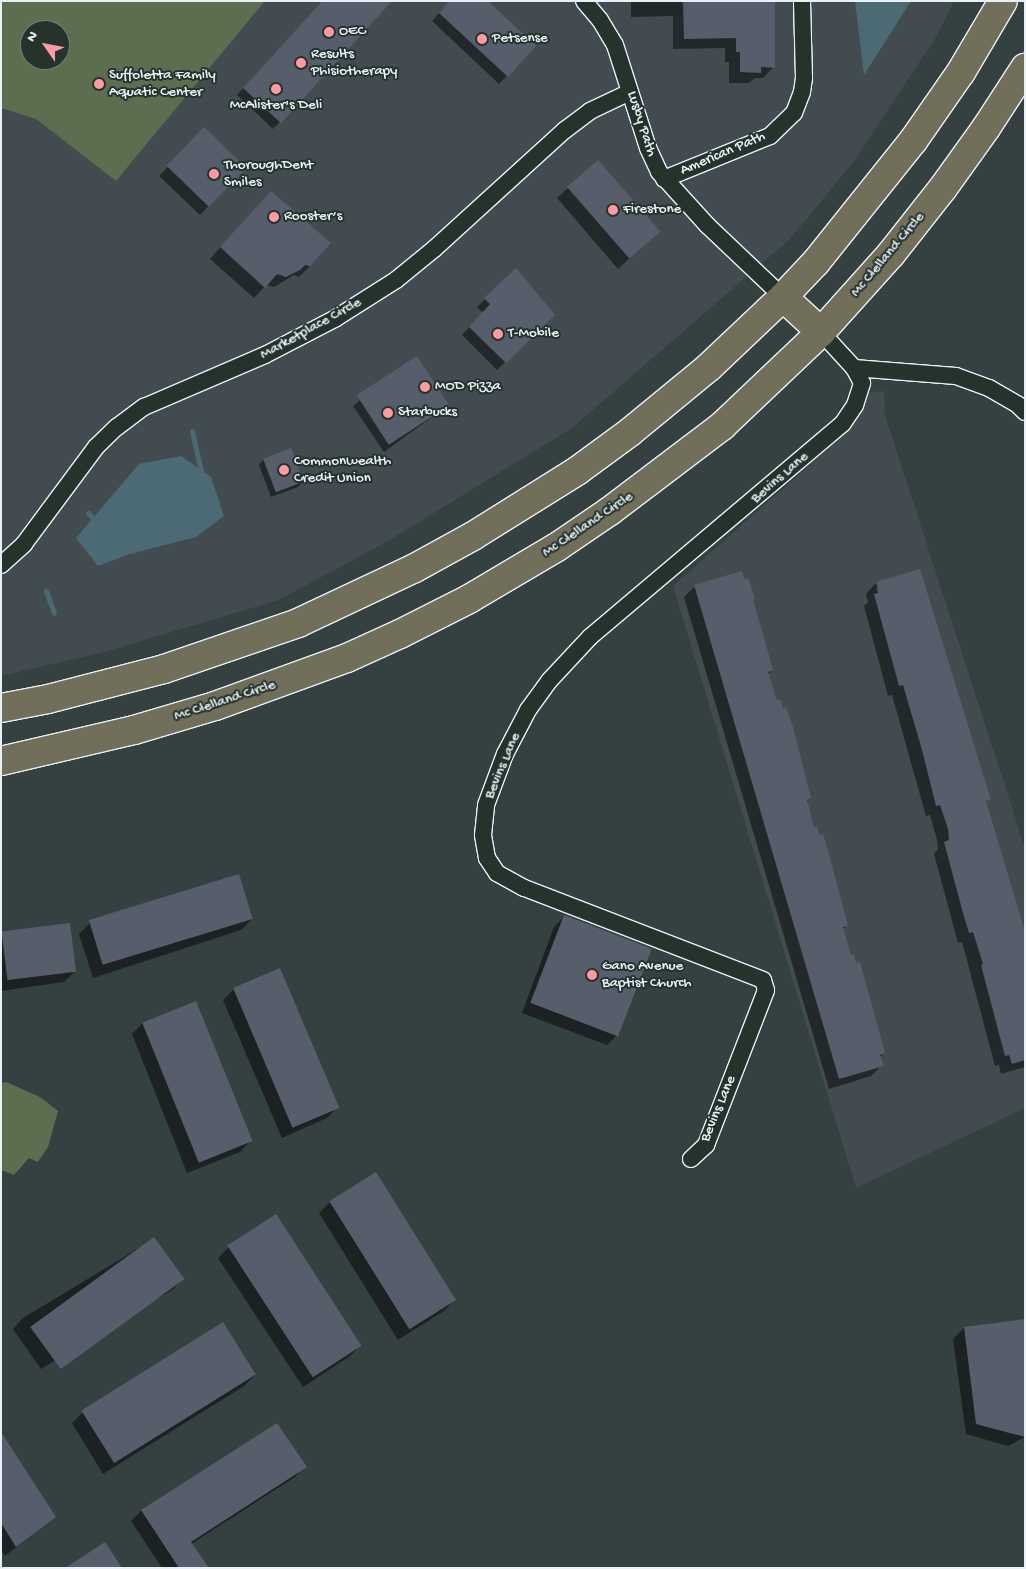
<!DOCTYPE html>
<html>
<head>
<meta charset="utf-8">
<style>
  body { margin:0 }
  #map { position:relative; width:1026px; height:1569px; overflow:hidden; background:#354040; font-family:"Gochi Hand",sans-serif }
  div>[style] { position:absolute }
  .built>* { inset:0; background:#424c50 }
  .green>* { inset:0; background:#5d6d50 }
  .water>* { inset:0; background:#4c6a73 }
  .shadow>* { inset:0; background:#0007 }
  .stream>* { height:5px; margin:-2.5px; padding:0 2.5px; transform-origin:2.5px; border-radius:2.5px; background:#4c6a73 }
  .building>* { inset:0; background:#575e6b; transform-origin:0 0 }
  .roads { filter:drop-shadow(1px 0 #e8f1f8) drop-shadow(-1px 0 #e8f1f8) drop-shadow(0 1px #e8f1f8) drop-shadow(0 -1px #e8f1f8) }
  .street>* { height:16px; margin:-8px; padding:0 8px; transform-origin:8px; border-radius:8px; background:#26332d }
  .highway>* { height:28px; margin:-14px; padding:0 14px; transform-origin:14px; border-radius:14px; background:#716e59 }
  .dots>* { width:14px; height:14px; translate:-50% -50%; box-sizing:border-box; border:2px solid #26332d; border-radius:50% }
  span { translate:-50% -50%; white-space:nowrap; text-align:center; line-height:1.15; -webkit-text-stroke:4px #26332d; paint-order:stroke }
  .poi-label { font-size:15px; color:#e8f1f8 }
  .left { translate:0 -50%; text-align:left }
  .street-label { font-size:15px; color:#e8f1f8 }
  .frame { position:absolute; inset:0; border:2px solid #e8f1f8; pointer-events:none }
  .north { position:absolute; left:20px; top:20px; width:50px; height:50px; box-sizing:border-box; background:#26332d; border:1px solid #747f7e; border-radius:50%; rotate:303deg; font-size:14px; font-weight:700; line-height:20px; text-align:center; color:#e8f1f8 }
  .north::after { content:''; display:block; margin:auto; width:18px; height:22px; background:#ff9aa2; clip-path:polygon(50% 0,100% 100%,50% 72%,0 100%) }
</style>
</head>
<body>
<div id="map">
  <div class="built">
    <i style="clip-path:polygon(265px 1px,954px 1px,936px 37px,854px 161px,790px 239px,572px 428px,388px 541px,279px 600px,104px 652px,1px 676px,1px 108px,36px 119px,116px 181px)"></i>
    <i style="clip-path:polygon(884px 391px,885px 415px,1025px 848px,1025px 1108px,856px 1188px,673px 586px,845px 434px,870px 392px)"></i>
  </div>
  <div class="green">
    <i style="clip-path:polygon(evenodd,1px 1px,265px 1px,116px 181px,36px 119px,1px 108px,1px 1px,30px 30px,60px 30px,60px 60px,30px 60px,30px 30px)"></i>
    <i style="clip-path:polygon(6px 1082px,40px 1097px,58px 1111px,48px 1147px,38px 1162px,29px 1158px,14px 1175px,1px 1170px,1px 1083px)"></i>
  </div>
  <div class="water">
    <i style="clip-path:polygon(855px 1px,911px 1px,864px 75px)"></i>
    <i style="clip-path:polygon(181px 456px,211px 477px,224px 516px,196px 537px,130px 554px,98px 566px,76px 538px,139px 464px)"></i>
  </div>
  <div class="shadow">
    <i style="clip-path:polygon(322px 1px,391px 1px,273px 129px,237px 95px)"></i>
    <i style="clip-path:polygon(450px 1px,507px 76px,499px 84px,432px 21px)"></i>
    <i style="clip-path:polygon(631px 1px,774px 1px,774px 67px,763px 78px,755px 78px,749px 83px,729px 83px,729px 62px,725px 62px,725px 48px,673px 49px,673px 16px,631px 17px)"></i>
    <i style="clip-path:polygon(196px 138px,245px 168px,200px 215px,159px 176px)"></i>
    <i style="clip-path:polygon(568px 188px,658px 232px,618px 269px,557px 198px)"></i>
    <i style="clip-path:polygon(261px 203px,310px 266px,299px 277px,294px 275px,274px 287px,266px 285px,254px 298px,210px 259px)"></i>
    <i style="clip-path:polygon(516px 270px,553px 315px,497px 370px,462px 335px,483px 313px,477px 307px)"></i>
    <i style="clip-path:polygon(360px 400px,447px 406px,384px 452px,353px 406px)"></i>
    <i style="clip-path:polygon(264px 459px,303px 482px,298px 487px,271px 497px,259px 465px)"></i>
    <i style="clip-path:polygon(evenodd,876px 583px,989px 799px,985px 803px,1025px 937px,1025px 1067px,1001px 1074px,999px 1065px,995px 1066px,962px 942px,958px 943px,934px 854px,938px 849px,937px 840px,930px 815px,926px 816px,892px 695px,888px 696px,864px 606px,868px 602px,866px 594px,876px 583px,876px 588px,879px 588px,880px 599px,876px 588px)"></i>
    <i style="clip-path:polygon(695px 586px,752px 600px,772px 670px,768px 674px,810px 798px,806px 802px,847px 925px,842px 930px,850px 957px,884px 1053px,880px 1057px,882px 1065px,871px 1076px,829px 1089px,684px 597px)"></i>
    <i style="clip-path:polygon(564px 917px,618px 1034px,607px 1045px,522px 1013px,554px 927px)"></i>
    <i style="clip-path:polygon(252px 919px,241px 930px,93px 978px,79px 934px,90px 923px)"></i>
    <i style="clip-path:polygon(1px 933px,75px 971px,64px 982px,1px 991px)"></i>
    <i style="clip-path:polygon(280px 970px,338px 1107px,327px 1118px,282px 1138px,223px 1000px,234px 989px)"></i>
    <i style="clip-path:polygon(143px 1023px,250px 1141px,240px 1152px,187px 1173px,132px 1034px)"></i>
    <i style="clip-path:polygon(375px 1173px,455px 1300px,444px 1311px,398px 1340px,319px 1213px,330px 1202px)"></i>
    <i style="clip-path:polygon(154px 1239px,183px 1279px,172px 1290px,41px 1369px,13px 1329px,23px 1318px)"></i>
    <i style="clip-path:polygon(229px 1247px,361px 1345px,350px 1356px,303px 1387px,218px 1258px)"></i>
    <i style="clip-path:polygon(1025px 1320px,1025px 1437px,1008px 1446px,966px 1434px,953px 1339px,964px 1328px)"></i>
    <i style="clip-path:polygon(223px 1324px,255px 1375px,244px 1386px,103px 1474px,72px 1423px,82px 1413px)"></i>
    <i style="clip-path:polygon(1px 1435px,54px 1517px,5px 1556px,1px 1550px)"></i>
    <i style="clip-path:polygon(305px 1466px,295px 1477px,191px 1544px,207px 1568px,162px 1568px,131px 1521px,141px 1511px)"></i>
  </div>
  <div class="stream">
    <i style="left:192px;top:431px;width:41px;rotate:77.3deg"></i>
    <i style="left:201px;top:471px;width:6px;rotate:129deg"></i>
    <i style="left:88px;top:513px;width:13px;rotate:45deg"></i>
    <i style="left:46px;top:591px;width:23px;rotate:70deg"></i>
  </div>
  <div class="building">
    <i style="clip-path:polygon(322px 1px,392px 1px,281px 123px,243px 88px)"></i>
    <i style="clip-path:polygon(449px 1px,488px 1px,536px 46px,508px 77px,439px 13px)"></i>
    <i style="clip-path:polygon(683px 1px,775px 1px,775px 68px,761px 67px,761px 73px,740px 72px,740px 52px,736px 52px,736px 38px,684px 39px)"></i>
    <i style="left:204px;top:127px;width:59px;height:54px;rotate:44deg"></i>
    <i style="left:598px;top:160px;width:95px;height:41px;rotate:49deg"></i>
    <i style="clip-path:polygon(271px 191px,331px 243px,310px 266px,305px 265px,300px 270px,286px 277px,277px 274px,265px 288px,220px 247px)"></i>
    <i style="clip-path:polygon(516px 268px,555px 315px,506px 363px,469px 327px,490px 304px,484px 298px)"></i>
    <i style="left:417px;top:356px;width:59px;height:72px;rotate:57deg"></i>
    <i style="left:291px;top:448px;width:36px;height:30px;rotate:69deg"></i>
    <i style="clip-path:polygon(920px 569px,991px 800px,986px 801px,1025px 932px,1025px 1060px,1012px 1064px,1009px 1055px,1005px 1056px,981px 965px,983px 964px,973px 932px,969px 933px,963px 913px,944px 842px,949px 840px,948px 829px,940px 805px,936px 806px,922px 750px,903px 685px,899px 686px,874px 594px,879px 593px,876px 582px)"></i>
    <i style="clip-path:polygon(742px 571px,744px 579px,748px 578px,755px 599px,753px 599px,773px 670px,768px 672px,777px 700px,780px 699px,783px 708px,786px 707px,793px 727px,811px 798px,807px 800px,814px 827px,817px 826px,819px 835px,823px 834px,829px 854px,848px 926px,843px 927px,851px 955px,854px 954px,856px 963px,860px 962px,885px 1053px,880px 1055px,884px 1066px,839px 1079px,694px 585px)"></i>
    <i style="left:239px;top:874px;width:47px;height:157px;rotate:73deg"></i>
    <i style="left:564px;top:915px;width:94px;height:94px;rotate:21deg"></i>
    <i style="left:70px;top:923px;width:49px;height:69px;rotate:83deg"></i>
    <i style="left:280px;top:968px;width:152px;height:51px;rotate:67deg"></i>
    <i style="left:196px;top:1001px;width:151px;height:58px;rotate:68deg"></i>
    <i style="left:376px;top:1172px;width:151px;height:55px;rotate:58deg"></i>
    <i style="left:276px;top:1214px;width:157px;height:58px;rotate:57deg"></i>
    <i style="left:154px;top:1237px;width:52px;height:153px;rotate:54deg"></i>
    <i style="clip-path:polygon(1025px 1319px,1025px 1437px,976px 1424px,964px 1327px)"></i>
    <i style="left:223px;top:1322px;width:62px;height:167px;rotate:58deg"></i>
    <i style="clip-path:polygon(277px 1423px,307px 1467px,191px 1542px,209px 1568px,179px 1568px,141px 1510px)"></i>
    <i style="clip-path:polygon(1px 1432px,56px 1517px,16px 1547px,1px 1523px)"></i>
    <i style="clip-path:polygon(105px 1542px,122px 1568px,65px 1568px)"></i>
  </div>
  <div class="roads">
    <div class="street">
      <i style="left:584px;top:1px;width:25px;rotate:50deg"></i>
      <i style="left:600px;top:20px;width:29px;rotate:59deg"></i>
      <i style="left:615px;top:45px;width:108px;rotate:72.2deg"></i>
      <i style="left:648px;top:148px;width:26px;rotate:65deg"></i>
      <i style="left:659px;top:172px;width:72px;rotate:47.8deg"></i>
      <i style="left:707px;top:225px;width:105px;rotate:43.5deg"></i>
      <i style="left:664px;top:179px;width:114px;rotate:-22.1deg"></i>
      <i style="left:770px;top:136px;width:33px;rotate:-44deg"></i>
      <i style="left:794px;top:113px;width:22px;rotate:-69deg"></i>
      <i style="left:802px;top:92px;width:14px;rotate:-82deg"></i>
      <i style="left:804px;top:78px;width:77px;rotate:-91.5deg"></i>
      <i style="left:854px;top:368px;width:102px;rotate:4.5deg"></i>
      <i style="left:956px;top:376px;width:35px;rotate:20deg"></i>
      <i style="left:989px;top:388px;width:34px;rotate:30deg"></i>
      <i style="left:1018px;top:405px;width:10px;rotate:45deg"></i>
      <i style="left:1px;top:565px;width:31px;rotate:-42deg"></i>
      <i style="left:24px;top:544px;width:121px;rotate:-53.4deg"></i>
      <i style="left:96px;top:447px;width:29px;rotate:-44deg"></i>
      <i style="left:117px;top:427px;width:34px;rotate:-37deg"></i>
      <i style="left:144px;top:407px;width:132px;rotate:-23.3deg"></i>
      <i style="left:265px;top:355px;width:80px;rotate:-27.5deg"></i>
      <i style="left:336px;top:318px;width:71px;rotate:-32.3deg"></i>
      <i style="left:396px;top:280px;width:49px;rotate:-39.2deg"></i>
      <i style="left:434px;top:249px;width:177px;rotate:-42.3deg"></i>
      <i style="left:565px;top:130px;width:31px;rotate:-37deg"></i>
      <i style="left:590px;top:111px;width:44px;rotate:-25.4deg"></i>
      <i style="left:691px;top:1159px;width:21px;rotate:-43deg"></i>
      <i style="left:706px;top:1145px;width:166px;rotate:-68.8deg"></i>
      <i style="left:766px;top:990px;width:10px;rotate:-107deg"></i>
      <i style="left:763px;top:980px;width:256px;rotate:-158.9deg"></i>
      <i style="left:524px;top:888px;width:31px;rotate:-151deg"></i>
      <i style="left:497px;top:873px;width:18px;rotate:-124deg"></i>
      <i style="left:487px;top:858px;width:23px;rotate:-100deg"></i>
      <i style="left:483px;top:835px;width:30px;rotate:-84deg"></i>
      <i style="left:486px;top:805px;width:54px;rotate:-69.6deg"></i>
      <i style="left:505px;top:754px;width:50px;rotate:-62.4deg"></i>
      <i style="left:528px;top:710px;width:36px;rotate:-54deg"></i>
      <i style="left:549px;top:681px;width:60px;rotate:-47deg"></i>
      <i style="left:590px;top:637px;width:331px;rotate:-40.2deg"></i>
      <i style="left:843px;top:423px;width:22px;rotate:-56deg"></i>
      <i style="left:855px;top:405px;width:23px;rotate:-72deg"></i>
      <i style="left:862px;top:383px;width:17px;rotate:-118deg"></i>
      <i style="left:854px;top:368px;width:49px;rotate:-132.5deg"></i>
    </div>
    <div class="highway">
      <i style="left:783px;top:297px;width:52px;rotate:42.6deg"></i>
      <i style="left:1px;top:708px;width:48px;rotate:-10.8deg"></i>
      <i style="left:48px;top:699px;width:120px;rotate:-14.5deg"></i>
      <i style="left:164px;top:669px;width:142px;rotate:-18.9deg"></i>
      <i style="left:298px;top:623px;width:127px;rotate:-25.2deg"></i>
      <i style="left:413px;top:569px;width:68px;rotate:-28.8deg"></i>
      <i style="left:473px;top:536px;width:123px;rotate:-32deg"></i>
      <i style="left:577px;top:471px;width:66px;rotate:-36.3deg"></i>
      <i style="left:630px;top:432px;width:102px;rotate:-39.4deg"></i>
      <i style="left:709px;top:367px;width:102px;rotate:-43.4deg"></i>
      <i style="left:783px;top:297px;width:48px;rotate:-46.7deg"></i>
      <i style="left:816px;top:262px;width:155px;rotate:-51.3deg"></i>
      <i style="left:913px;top:141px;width:84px;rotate:-55.2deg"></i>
      <i style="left:961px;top:72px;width:82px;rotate:-59.4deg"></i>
      <i style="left:1px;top:761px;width:137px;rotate:-13.1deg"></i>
      <i style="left:134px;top:730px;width:84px;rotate:-16.5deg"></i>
      <i style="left:215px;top:706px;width:140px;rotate:-20deg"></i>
      <i style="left:347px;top:658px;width:58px;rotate:-24.4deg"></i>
      <i style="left:400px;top:634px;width:77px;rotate:-26.9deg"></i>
      <i style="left:469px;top:599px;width:102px;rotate:-30.6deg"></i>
      <i style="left:557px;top:547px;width:64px;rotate:-34.2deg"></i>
      <i style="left:610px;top:511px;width:141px;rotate:-37.2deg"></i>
      <i style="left:722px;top:426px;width:137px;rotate:-43.5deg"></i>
      <i style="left:821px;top:332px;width:105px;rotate:-48.1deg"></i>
      <i style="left:891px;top:254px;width:84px;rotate:-51.8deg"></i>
      <i style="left:943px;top:188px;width:74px;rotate:-54.4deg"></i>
      <i style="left:986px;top:128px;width:72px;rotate:-57deg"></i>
    </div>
  </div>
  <div class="dots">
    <i style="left:329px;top:32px;background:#ff9aa2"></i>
    <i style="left:482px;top:39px;background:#ff9aa2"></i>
    <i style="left:301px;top:63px;background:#ff9aa2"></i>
    <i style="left:99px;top:84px;background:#ff9aa2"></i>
    <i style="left:276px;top:89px;background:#ff9aa2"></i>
    <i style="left:214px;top:174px;background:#ff9aa2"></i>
    <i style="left:613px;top:210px;background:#ff9aa2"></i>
    <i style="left:274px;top:217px;background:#ff9aa2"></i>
    <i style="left:498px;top:334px;background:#ff9aa2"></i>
    <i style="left:425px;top:387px;background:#ff9aa2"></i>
    <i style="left:388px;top:413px;background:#ff9aa2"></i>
    <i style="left:284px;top:470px;background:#ff9aa2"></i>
    <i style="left:592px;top:975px;background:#ff9aa2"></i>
  </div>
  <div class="poi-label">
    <span class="left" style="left:339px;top:32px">OEC</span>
    <span class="left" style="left:492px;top:39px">Petsense</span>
    <span class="left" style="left:311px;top:63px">Results<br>Phisiotherapy</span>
    <span class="left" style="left:109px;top:84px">Suffoletta Family<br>Aquatic Center</span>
    <span style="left:276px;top:106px">McAlister's Deli</span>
    <span class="left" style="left:224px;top:174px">ThoroughDent<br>Smiles</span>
    <span class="left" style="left:623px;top:210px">Firestone</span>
    <span class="left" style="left:284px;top:217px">Rooster’s</span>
    <span class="left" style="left:508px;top:334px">T-Mobile</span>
    <span class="left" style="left:435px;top:387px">MOD Pizza</span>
    <span class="left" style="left:398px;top:413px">Starbucks</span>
    <span class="left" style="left:294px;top:470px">Commonwealth<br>Credit Union</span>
    <span class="left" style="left:602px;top:975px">Gano Avenue<br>Baptist Church</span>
  </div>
  <div class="street-label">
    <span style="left:641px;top:124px;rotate:72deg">Lusby Path</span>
    <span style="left:723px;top:154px;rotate:-23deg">American Path</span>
    <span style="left:888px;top:255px;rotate:-50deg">Mc Clelland Circle</span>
    <span style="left:311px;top:329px;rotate:-29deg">Marketplace Circle</span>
    <span style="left:780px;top:478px;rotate:-41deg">Bevins Lane</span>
    <span style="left:588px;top:525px;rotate:-34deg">Mc Clelland Circle</span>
    <span style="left:225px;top:701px;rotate:-18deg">Mc Clelland Circle</span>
    <span style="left:503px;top:766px;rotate:-67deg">Bevins Lane</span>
    <span style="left:719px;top:1109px;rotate:-67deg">Bevins Lane</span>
  </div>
  <div class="frame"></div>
  <div class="north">N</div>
</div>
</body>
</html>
